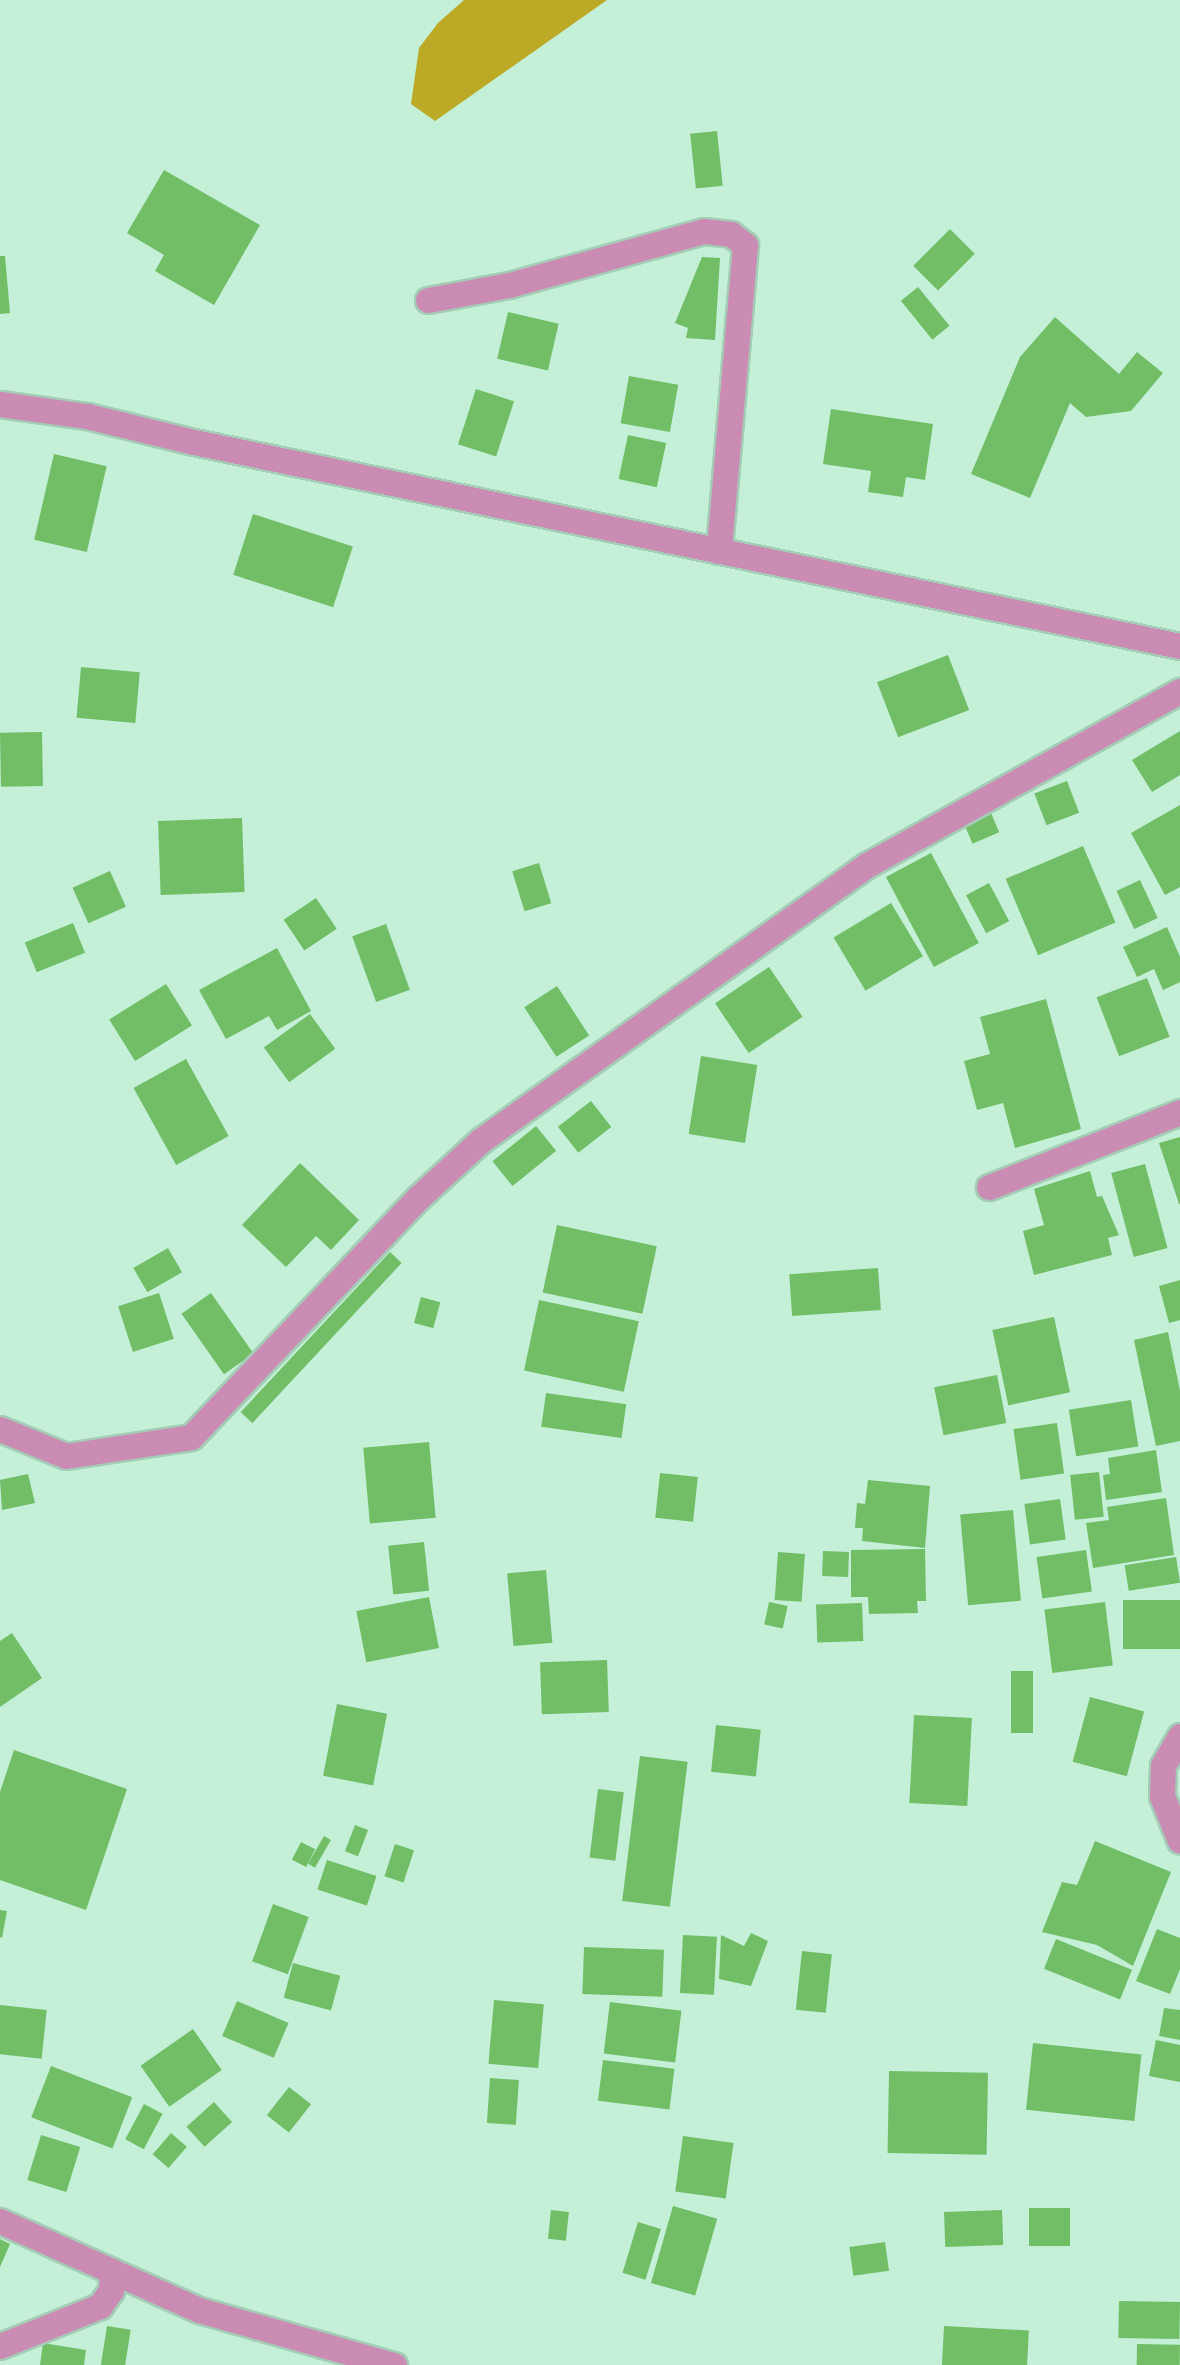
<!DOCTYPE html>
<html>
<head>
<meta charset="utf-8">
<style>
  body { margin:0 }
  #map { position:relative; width:1180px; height:2365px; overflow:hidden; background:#c3f0d7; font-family:Poppins,sans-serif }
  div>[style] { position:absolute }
  .water>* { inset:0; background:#bcaa26 }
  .building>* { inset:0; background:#71be67; transform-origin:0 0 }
  .roads { filter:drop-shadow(2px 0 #a4ccb6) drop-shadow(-2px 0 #a4ccb6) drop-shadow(0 2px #a4ccb6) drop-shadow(0 -2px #a4ccb6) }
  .minor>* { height:25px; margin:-12.5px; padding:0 12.5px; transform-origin:12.5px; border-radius:12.5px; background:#cb8cb4 }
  span { translate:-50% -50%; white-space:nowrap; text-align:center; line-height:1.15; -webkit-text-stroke:9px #d0fee5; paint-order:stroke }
</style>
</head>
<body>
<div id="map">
  <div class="water">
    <i style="clip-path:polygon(464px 0,607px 0,435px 121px,411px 104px,419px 48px,438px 23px)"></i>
  </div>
  <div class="building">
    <i style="left:717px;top:131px;width:55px;height:27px;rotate:84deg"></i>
    <i style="clip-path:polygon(164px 170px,260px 225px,214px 305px,155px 271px,164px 255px,127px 233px)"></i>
    <i style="left:950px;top:229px;width:35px;height:52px;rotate:45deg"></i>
    <i style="clip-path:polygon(0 256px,5px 256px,10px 313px,0 314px)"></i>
    <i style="clip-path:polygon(702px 257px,720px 258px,715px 340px,686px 338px,688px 328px,675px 323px)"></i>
    <i style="left:918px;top:287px;width:50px;height:22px;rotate:51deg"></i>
    <i style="left:508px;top:312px;width:52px;height:48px;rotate:13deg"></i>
    <i style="clip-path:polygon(1055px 317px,1119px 374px,1137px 352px,1163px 373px,1131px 411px,1086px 417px,1070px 403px,1030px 498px,971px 474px,1020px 357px)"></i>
    <i style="left:629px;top:376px;width:50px;height:48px;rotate:10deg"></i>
    <i style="left:476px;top:389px;width:40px;height:58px;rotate:18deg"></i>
    <i style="clip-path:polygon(831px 409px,933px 424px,925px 480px,906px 477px,903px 497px,868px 492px,871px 471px,823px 464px)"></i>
    <i style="left:628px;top:435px;width:39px;height:45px;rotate:12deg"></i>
    <i style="left:54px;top:454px;width:54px;height:88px;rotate:13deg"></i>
    <i style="left:253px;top:514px;width:105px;height:64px;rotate:18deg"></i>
    <i style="left:948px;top:655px;width:59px;height:76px;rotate:69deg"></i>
    <i style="left:81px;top:667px;width:59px;height:51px;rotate:5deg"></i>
    <i style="clip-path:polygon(1180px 731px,1180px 775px,1152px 792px,1132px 760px)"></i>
    <i style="left:42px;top:732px;width:54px;height:42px;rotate:89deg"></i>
    <i style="left:1067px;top:781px;width:34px;height:35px;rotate:69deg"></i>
    <i style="clip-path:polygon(1180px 805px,1180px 887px,1165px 895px,1131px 833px)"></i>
    <i style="left:991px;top:813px;width:21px;height:29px;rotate:67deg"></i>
    <i style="left:242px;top:818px;width:74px;height:84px;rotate:88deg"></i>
    <i style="left:1083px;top:846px;width:83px;height:84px;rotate:67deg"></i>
    <i style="left:931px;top:853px;width:102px;height:51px;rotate:62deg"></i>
    <i style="left:539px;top:863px;width:42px;height:28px;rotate:73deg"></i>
    <i style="left:110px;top:871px;width:39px;height:41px;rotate:66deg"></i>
    <i style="left:1140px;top:880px;width:42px;height:26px;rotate:65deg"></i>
    <i style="left:989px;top:883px;width:43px;height:26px;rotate:62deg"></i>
    <i style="left:316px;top:898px;width:37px;height:39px;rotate:56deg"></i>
    <i style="left:891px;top:903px;width:62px;height:67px;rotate:59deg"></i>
    <i style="left:73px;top:923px;width:32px;height:52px;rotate:68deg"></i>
    <i style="left:386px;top:924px;width:70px;height:36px;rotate:70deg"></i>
    <i style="clip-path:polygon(1167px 927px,1180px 957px,1180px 982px,1163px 990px,1154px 969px,1137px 977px,1123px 947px)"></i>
    <i style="clip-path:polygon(277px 948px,311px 1011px,277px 1030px,269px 1016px,226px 1039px,199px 990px)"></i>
    <i style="left:769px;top:967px;width:60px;height:65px;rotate:56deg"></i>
    <i style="left:1147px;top:978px;width:63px;height:54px;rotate:69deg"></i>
    <i style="left:166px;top:984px;width:49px;height:67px;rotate:58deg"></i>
    <i style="left:557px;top:986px;width:59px;height:39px;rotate:57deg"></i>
    <i style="clip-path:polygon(1046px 999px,1081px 1129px,1015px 1148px,1003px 1103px,977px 1110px,964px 1061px,990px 1054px,980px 1017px)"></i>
    <i style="left:310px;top:1014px;width:43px;height:57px;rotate:54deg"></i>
    <i style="left:701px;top:1056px;width:57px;height:79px;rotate:9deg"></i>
    <i style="left:186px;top:1059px;width:88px;height:60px;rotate:61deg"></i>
    <i style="left:591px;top:1101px;width:33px;height:42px;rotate:52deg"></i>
    <i style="left:536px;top:1126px;width:32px;height:56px;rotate:51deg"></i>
    <i style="clip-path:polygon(1180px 1137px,1180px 1204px,1179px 1204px,1159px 1143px)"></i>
    <i style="clip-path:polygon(300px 1163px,359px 1220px,331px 1250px,316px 1236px,286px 1267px,242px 1225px)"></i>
    <i style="left:1145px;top:1164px;width:87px;height:35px;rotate:75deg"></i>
    <i style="clip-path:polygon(1090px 1171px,1097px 1197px,1102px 1196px,1119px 1235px,1108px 1238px,1112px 1255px,1034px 1275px,1023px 1231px,1044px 1225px,1034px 1189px)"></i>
    <i style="left:557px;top:1225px;width:102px;height:69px;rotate:12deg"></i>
    <i style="left:168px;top:1248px;width:28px;height:40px;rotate:60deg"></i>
    <i style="left:390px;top:1252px;width:16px;height:219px;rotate:43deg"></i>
    <i style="left:878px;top:1268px;width:42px;height:89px;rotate:86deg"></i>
    <i style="clip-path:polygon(1180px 1280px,1180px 1320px,1169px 1323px,1159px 1286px)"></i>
    <i style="left:159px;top:1293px;width:48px;height:43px;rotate:72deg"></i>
    <i style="left:211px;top:1293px;width:74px;height:36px;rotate:55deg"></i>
    <i style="left:421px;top:1297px;width:20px;height:27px;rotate:15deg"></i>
    <i style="left:539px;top:1300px;width:102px;height:72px;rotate:12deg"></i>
    <i style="left:1054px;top:1317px;width:77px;height:63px;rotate:78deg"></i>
    <i style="clip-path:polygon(1168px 1332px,1180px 1391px,1180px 1441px,1156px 1446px,1134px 1340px)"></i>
    <i style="left:997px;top:1375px;width:49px;height:64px;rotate:79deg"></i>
    <i style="left:546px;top:1393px;width:81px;height:34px;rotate:8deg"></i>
    <i style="left:1131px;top:1400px;width:47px;height:63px;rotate:81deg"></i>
    <i style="left:1057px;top:1423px;width:51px;height:44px;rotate:82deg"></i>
    <i style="left:429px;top:1442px;width:76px;height:66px;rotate:85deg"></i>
    <i style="clip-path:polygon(1156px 1450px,1162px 1492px,1106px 1500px,1103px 1475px,1110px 1474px,1108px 1458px)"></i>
    <i style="left:1099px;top:1472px;width:45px;height:29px;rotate:84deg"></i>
    <i style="left:660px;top:1473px;width:38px;height:45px;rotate:6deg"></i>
    <i style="clip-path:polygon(28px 1474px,35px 1503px,2px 1510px,0 1480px)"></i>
    <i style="clip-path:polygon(868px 1480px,930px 1486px,925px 1548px,862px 1541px,863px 1528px,855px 1528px,857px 1503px,865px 1504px)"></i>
    <i style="clip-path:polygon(1166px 1498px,1174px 1555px,1093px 1568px,1086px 1523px,1109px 1520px,1107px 1507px)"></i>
    <i style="left:1060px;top:1499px;width:41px;height:36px;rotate:82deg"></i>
    <i style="left:1013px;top:1510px;width:91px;height:53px;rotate:85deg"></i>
    <i style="left:424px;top:1542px;width:49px;height:36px;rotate:84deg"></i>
    <i style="clip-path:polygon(925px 1549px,926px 1601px,917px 1601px,918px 1613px,869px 1614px,868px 1597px,851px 1597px,851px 1550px)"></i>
    <i style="left:1086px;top:1550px;width:42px;height:50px;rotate:82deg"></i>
    <i style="left:823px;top:1551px;width:26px;height:25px;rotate:2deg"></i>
    <i style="left:778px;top:1552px;width:27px;height:48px;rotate:4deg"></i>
    <i style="left:1176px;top:1557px;width:26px;height:52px;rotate:81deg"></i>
    <i style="left:546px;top:1570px;width:73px;height:39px;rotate:85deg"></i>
    <i style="left:429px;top:1597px;width:52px;height:74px;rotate:79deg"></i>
    <i style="left:1180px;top:1600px;width:49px;height:57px;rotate:90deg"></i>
    <i style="left:769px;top:1602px;width:19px;height:23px;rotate:12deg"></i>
    <i style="left:1105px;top:1602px;width:64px;height:61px;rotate:83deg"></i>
    <i style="left:862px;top:1603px;width:38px;height:46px;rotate:88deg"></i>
    <i style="clip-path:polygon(12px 1633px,42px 1678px,0 1707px,0 1641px)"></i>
    <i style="left:607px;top:1660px;width:52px;height:67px;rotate:88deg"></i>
    <i style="left:1011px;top:1671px;width:22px;height:62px"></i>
    <i style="left:1090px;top:1697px;width:56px;height:67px;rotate:15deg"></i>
    <i style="left:337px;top:1704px;width:51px;height:73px;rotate:11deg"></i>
    <i style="left:914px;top:1715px;width:58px;height:88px;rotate:3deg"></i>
    <i style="left:716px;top:1725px;width:45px;height:47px;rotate:6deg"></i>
    <i style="clip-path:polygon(14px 1750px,127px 1789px,86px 1910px,0 1880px,0 1792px)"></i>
    <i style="left:640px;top:1756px;width:48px;height:146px;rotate:7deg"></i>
    <i style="left:598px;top:1789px;width:26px;height:69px;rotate:7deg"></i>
    <i style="left:355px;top:1825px;width:14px;height:28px;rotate:21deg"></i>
    <i style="left:324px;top:1836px;width:8px;height:32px;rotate:30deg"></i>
    <i style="clip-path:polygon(1095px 1841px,1171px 1872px,1133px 1966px,1097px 1945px,1042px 1932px,1062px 1882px,1077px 1885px)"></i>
    <i style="left:301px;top:1842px;width:16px;height:20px;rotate:27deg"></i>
    <i style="left:395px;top:1844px;width:20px;height:34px;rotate:18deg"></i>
    <i style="left:327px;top:1860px;width:52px;height:31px;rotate:18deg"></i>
    <i style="left:273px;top:1904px;width:38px;height:61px;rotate:20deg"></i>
    <i style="clip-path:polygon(0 1910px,7px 1911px,2px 1938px,0 1937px)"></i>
    <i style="clip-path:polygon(1157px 1929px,1180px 1938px,1180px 1969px,1170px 1994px,1136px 1981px)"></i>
    <i style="clip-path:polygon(751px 1933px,768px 1941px,751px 1986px,719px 1979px,721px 1935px,744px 1946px)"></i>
    <i style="left:683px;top:1935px;width:34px;height:58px;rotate:3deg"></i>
    <i style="left:1056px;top:1939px;width:82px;height:32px;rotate:22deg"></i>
    <i style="left:584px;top:1947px;width:80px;height:47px;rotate:2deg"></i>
    <i style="left:802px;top:1951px;width:30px;height:59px;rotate:6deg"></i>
    <i style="left:293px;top:1963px;width:49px;height:36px;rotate:15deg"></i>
    <i style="left:494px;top:2000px;width:50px;height:64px;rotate:5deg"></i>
    <i style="left:237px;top:2001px;width:56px;height:38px;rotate:23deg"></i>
    <i style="left:610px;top:2002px;width:72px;height:52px;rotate:7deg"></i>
    <i style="left:0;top:2005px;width:47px;height:49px;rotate:6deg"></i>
    <i style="clip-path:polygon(1164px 2008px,1180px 2010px,1180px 2040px,1159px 2036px)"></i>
    <i style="left:193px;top:2029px;width:50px;height:64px;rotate:55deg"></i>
    <i style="clip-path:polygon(1156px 2040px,1180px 2045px,1180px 2082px,1149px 2076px)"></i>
    <i style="left:1033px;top:2043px;width:109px;height:67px;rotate:6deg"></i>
    <i style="left:603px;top:2060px;width:72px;height:41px;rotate:7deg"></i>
    <i style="left:51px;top:2066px;width:87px;height:55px;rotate:21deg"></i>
    <i style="left:889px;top:2071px;width:99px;height:82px;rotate:1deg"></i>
    <i style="left:490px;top:2078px;width:29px;height:45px;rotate:4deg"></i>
    <i style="left:289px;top:2087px;width:28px;height:36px;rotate:38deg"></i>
    <i style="left:214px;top:2102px;width:27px;height:37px;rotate:48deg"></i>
    <i style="left:144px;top:2104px;width:21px;height:40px;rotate:28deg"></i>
    <i style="left:171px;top:2133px;width:21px;height:28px;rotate:41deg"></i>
    <i style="left:41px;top:2135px;width:41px;height:47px;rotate:17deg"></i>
    <i style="left:683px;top:2136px;width:51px;height:56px;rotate:8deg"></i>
    <i style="left:673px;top:2206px;width:46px;height:80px;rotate:16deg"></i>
    <i style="left:1029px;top:2208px;width:41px;height:38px"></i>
    <i style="left:551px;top:2210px;width:18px;height:29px;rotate:6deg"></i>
    <i style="left:1002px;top:2210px;width:35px;height:58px;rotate:88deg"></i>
    <i style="left:638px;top:2222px;width:24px;height:53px;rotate:17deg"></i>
    <i style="clip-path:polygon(0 2239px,10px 2244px,0 2267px)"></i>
    <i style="left:885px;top:2242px;width:29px;height:36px;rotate:82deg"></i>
    <i style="left:1119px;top:2301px;width:61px;height:37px;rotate:1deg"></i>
    <i style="left:107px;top:2326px;width:24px;height:40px;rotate:9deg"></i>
    <i style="left:944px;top:2326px;width:85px;height:39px;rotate:3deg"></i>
    <i style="clip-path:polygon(43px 2343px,86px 2350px,84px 2365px,40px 2365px)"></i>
    <i style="left:1137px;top:2344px;width:43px;height:21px;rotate:1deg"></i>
  </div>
  <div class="roads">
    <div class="minor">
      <i style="left:428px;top:300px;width:82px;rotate:-10.5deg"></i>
      <i style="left:509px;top:285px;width:202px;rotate:-15.5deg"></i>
      <i style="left:704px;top:231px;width:27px;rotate:6deg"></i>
      <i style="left:731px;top:234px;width:18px;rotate:38deg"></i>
      <i style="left:745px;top:245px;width:307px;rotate:94.9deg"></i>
      <i style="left:0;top:404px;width:88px;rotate:7.9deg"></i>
      <i style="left:87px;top:416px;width:110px;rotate:13.7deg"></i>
      <i style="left:194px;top:442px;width:1007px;rotate:11.69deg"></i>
      <i style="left:989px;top:1187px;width:205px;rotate:-21.4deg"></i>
      <i style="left:0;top:1429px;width:71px;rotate:22.2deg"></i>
      <i style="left:66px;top:1456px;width:126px;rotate:-8.6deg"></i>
      <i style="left:191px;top:1437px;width:330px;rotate:-46.5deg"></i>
      <i style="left:418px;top:1198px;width:84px;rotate:-42.6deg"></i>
      <i style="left:480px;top:1141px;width:475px;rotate:-35.5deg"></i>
      <i style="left:867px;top:865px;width:358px;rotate:-29.1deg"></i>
      <i style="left:1180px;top:1736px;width:34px;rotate:120deg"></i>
      <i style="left:1163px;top:1766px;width:30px;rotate:92deg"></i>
      <i style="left:1162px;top:1796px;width:48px;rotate:68.2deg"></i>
      <i style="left:0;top:2221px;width:218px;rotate:24.1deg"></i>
      <i style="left:199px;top:2310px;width:203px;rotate:15.8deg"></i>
      <i style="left:0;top:2346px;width:108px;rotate:-21.8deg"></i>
      <i style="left:100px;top:2306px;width:19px;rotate:-55deg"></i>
      <i style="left:111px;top:2290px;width:19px;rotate:-87deg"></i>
    </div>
  </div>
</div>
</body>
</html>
